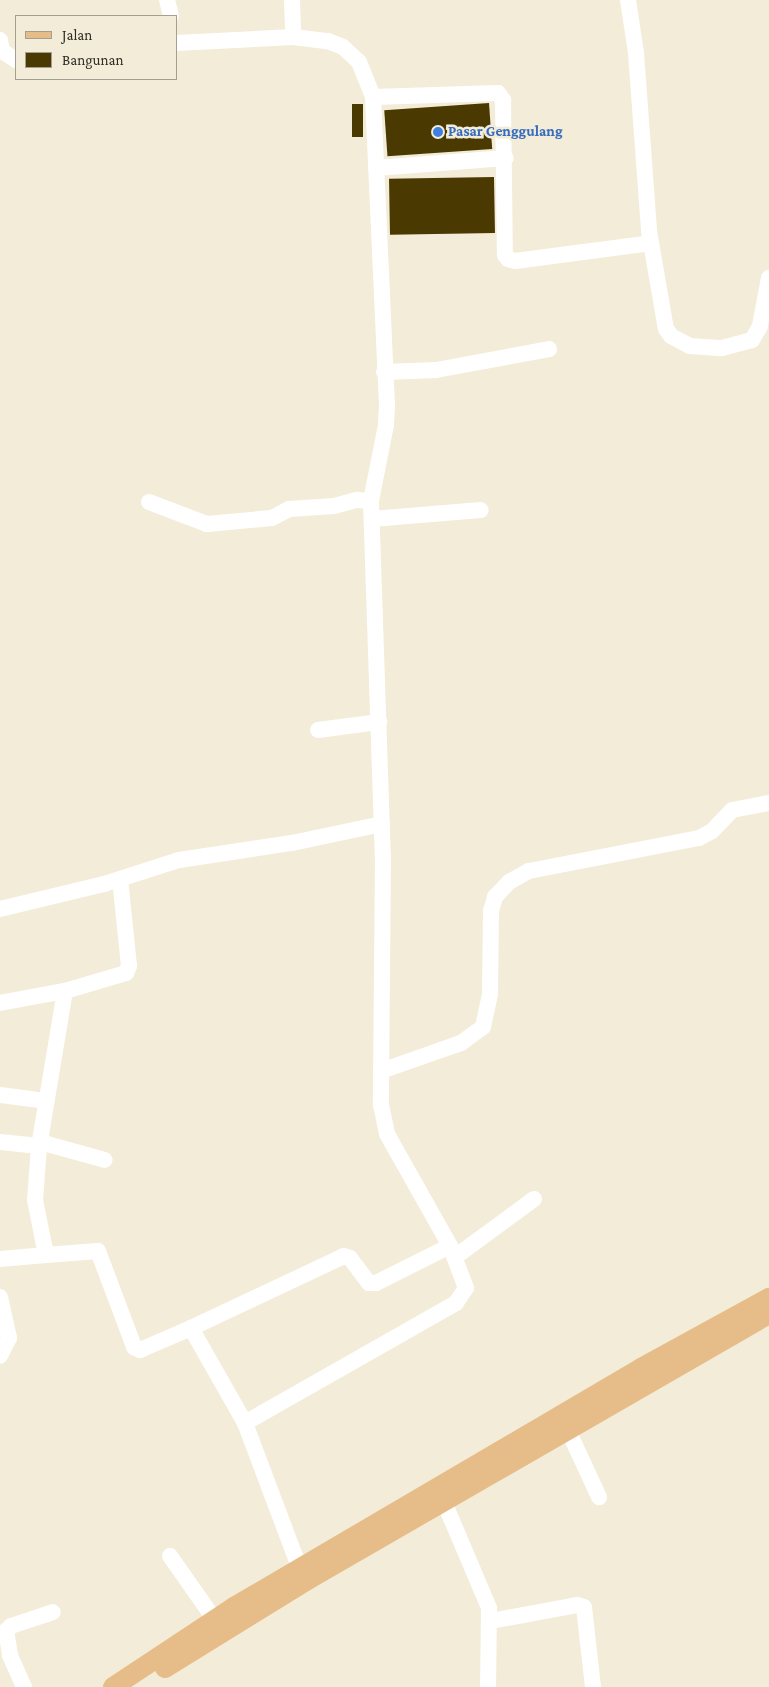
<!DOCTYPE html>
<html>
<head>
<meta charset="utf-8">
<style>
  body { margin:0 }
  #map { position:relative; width:769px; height:1687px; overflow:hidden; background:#f3ecd8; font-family:"Crimson Pro",serif }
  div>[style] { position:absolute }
  .building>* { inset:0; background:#4a3901; transform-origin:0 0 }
  .minor>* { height:16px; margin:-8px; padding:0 8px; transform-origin:8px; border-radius:8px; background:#fff }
  .major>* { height:20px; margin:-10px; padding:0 10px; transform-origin:10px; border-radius:10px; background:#e6bd88 }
  .dots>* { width:14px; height:14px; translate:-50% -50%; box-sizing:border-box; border:2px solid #f3ecd8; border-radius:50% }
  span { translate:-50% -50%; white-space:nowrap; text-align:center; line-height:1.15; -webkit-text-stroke:5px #f3ecd8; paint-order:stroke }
  .shop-label { font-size:15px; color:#366cbe; font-weight:700 }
  .left { translate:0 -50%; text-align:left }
  .legend { position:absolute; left:15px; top:15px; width:162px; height:65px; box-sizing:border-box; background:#f3ecd8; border:1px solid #a49f90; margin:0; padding:6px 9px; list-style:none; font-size:15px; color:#2e2b24 }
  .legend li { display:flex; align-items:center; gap:10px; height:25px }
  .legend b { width:25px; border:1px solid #a49f90 }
</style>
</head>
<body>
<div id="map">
  <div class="building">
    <i style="left:489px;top:103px;width:46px;height:105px;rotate:86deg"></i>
    <i style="left:352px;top:104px;width:11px;height:33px"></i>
    <i style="left:494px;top:177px;width:56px;height:105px;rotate:89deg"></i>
  </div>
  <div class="minor">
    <i style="left:167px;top:0;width:16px;rotate:76deg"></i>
    <i style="left:292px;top:0;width:37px;rotate:88deg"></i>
    <i style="left:628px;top:0;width:54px;rotate:81.4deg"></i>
    <i style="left:636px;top:53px;width:178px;rotate:85.8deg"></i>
    <i style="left:649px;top:231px;width:99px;rotate:80.2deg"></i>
    <i style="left:666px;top:329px;width:9px;rotate:54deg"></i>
    <i style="left:671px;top:336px;width:21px;rotate:28deg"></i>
    <i style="left:690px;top:346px;width:32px;rotate:4deg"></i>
    <i style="left:722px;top:348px;width:31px;rotate:-15deg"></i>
    <i style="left:752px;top:340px;width:16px;rotate:-60deg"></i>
    <i style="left:760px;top:326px;width:49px;rotate:-79.4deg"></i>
    <i style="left:0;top:40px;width:11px;rotate:80deg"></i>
    <i style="left:2px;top:51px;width:17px;rotate:33deg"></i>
    <i style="left:176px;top:43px;width:117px;rotate:-2.9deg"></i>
    <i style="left:293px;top:37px;width:35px;rotate:7deg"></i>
    <i style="left:328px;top:41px;width:16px;rotate:22deg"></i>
    <i style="left:343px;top:47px;width:22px;rotate:43deg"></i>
    <i style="left:359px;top:62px;width:38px;rotate:68deg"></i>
    <i style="left:373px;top:97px;width:308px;rotate:87.4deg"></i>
    <i style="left:387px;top:405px;width:20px;rotate:93deg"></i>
    <i style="left:386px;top:425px;width:77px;rotate:101.2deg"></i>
    <i style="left:371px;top:501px;width:355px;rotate:88.1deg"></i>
    <i style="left:383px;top:856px;width:249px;rotate:90.5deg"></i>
    <i style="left:381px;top:1105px;width:30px;rotate:78deg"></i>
    <i style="left:387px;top:1134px;width:129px;rotate:60.6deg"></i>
    <i style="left:450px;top:1246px;width:45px;rotate:69.1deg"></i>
    <i style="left:466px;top:1288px;width:18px;rotate:124deg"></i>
    <i style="left:456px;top:1303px;width:243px;rotate:150.4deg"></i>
    <i style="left:245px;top:1423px;width:156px;rotate:69.4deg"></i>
    <i style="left:300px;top:1569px;width:11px;rotate:49deg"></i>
    <i style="left:373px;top:97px;width:125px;rotate:-1.8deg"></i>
    <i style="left:498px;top:93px;width:9px;rotate:54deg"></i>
    <i style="left:503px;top:100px;width:155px;rotate:89.3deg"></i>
    <i style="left:505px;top:255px;width:5px;rotate:53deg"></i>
    <i style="left:508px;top:259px;width:7px;rotate:16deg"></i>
    <i style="left:515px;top:261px;width:137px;rotate:-7.5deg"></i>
    <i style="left:376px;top:168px;width:130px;rotate:-4.4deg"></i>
    <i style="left:384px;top:372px;width:52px;rotate:-2.2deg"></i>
    <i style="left:436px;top:370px;width:115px;rotate:-10.5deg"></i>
    <i style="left:149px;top:502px;width:62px;rotate:20.8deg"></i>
    <i style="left:207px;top:524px;width:65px;rotate:-5.3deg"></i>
    <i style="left:272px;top:518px;width:19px;rotate:-28deg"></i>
    <i style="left:289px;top:509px;width:45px;rotate:-3.8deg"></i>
    <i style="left:334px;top:506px;width:24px;rotate:-15deg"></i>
    <i style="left:357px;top:500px;width:14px;rotate:4deg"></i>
    <i style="left:372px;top:519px;width:109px;rotate:-4.7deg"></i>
    <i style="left:318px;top:730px;width:62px;rotate:-7.5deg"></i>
    <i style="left:0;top:909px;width:107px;rotate:-13.5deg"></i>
    <i style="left:104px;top:884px;width:79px;rotate:-17.7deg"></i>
    <i style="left:179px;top:860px;width:114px;rotate:-8.6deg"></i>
    <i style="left:292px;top:843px;width:92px;rotate:-11.9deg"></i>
    <i style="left:65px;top:991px;width:157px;rotate:99.5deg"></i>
    <i style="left:39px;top:1146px;width:54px;rotate:94.2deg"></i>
    <i style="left:35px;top:1200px;width:56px;rotate:78.7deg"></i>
    <i style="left:46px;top:1255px;width:52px;rotate:-4.4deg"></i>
    <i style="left:98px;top:1251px;width:103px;rotate:69.4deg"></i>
    <i style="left:134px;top:1347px;width:7px;rotate:27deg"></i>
    <i style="left:140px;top:1350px;width:56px;rotate:-23.3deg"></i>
    <i style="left:191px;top:1328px;width:109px;rotate:60.4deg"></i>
    <i style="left:0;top:1003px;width:66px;rotate:-10.5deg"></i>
    <i style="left:65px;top:991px;width:64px;rotate:-16.4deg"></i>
    <i style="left:126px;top:973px;width:8px;rotate:-67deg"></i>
    <i style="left:129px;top:966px;width:87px;rotate:-95.9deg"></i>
    <i style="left:381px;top:1071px;width:85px;rotate:-19.3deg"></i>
    <i style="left:461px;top:1043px;width:27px;rotate:-36deg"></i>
    <i style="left:483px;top:1027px;width:34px;rotate:-78deg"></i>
    <i style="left:490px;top:994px;width:83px;rotate:-89.3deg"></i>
    <i style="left:491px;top:911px;width:15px;rotate:-74deg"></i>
    <i style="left:495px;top:897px;width:21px;rotate:-47deg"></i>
    <i style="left:509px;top:882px;width:23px;rotate:-29deg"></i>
    <i style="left:529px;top:871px;width:173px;rotate:-11deg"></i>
    <i style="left:699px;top:838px;width:15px;rotate:-28deg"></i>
    <i style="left:712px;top:831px;width:29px;rotate:-46deg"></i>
    <i style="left:732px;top:810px;width:38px;rotate:-11deg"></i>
    <i style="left:0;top:1095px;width:46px;rotate:7.4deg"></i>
    <i style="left:0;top:1142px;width:39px;rotate:6deg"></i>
    <i style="left:40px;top:1142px;width:67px;rotate:15.5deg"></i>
    <i style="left:455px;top:1257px;width:98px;rotate:-36.3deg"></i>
    <i style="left:0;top:1259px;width:46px;rotate:-5deg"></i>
    <i style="left:0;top:1297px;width:42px;rotate:77.6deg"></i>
    <i style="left:9px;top:1338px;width:20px;rotate:117deg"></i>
    <i style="left:191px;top:1328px;width:169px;rotate:-25.2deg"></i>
    <i style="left:344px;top:1256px;width:6px;rotate:18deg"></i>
    <i style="left:350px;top:1258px;width:31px;rotate:53deg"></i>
    <i style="left:369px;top:1283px;width:7px"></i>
    <i style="left:376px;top:1283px;width:83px;rotate:-26.6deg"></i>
    <i style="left:568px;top:1430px;width:74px;rotate:65.2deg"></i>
    <i style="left:439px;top:1490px;width:128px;rotate:67deg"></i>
    <i style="left:489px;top:1608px;width:79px;rotate:90.7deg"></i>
    <i style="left:170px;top:1556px;width:78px;rotate:54.9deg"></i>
    <i style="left:491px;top:1621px;width:87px;rotate:-10.5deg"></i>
    <i style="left:577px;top:1605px;width:7px;rotate:16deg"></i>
    <i style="left:584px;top:1607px;width:81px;rotate:83.6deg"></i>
    <i style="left:24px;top:1687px;width:35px;rotate:-114deg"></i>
    <i style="left:10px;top:1655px;width:24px;rotate:-99deg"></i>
    <i style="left:6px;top:1631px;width:7px;rotate:-45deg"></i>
    <i style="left:11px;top:1626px;width:44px;rotate:-18.4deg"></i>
  </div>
  <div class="major">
    <i style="left:165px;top:1668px;width:169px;rotate:-31.7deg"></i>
    <i style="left:309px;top:1579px;width:531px;rotate:-29.95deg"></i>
    <i style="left:113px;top:1687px;width:145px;rotate:-33.5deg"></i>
    <i style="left:234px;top:1607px;width:472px;rotate:-30.4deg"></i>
    <i style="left:641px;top:1368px;width:146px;rotate:-28.7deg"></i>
  </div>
  <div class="dots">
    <i style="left:438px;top:132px;background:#3f7fe0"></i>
  </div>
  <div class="shop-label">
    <span class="left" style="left:448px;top:132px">Pasar Genggulang</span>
  </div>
  <ul class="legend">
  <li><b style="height:6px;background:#e6bd88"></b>Jalan</li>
  <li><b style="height:14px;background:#4a3901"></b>Bangunan</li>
  </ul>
</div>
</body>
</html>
